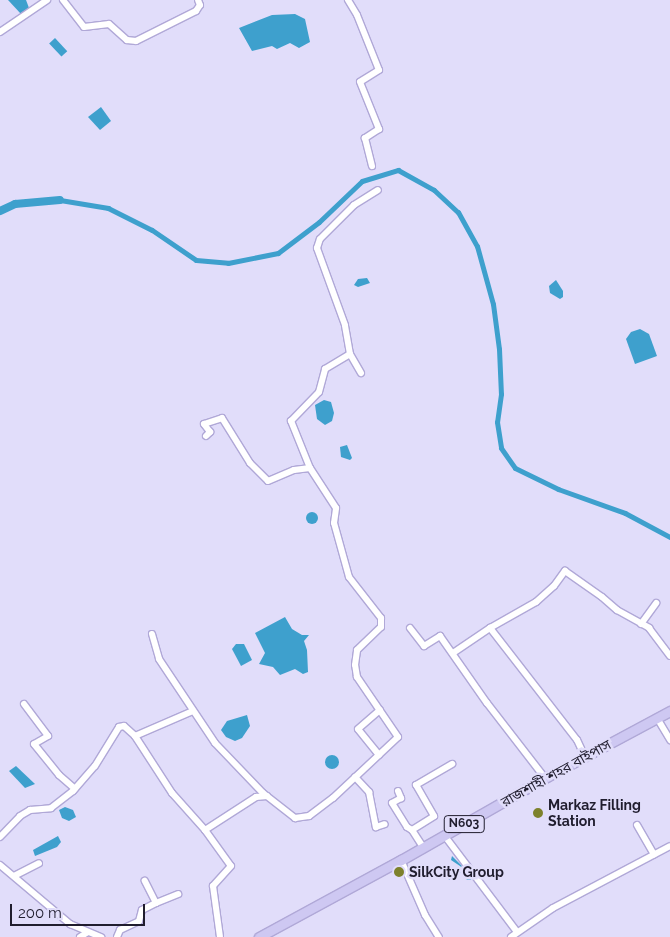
<!DOCTYPE html>
<html>
<head>
<meta charset="utf-8">
<style>
  body { margin:0 }
  #map { position:relative; width:670px; height:937px; overflow:hidden; background:#e1ddfa; font-family:Raleway,"Noto Sans Bengali",sans-serif }
  div>[style] { position:absolute }
  .water>* { inset:0; background:#3ea0cd; transform-origin:0 0 }
  .round { border-radius:50% }
  .canal>* { height:5px; margin:-2.5px; padding:0 2.5px; transform-origin:2.5px; border-radius:2.5px; background:#3ea0cd }
  .river>* { height:8px; margin:-4px; padding:0 4px; transform-origin:4px; border-radius:4px; background:#3ea0cd }
  .roads { filter:drop-shadow(1px 0 #b0a8d7) drop-shadow(-1px 0 #b0a8d7) drop-shadow(0 1px #b0a8d7) drop-shadow(0 -1px #b0a8d7) }
  .minor>* { height:6px; margin:-3px; padding:0 3px; transform-origin:3px; border-radius:3px; background:#fff }
  .highway>* { height:9px; margin:-4.5px; padding:0 4.5px; transform-origin:4.5px; border-radius:4.5px; background:#cec8f2 }
  .dots>* { width:14px; height:14px; translate:-50% -50%; box-sizing:border-box; border:2px solid #e1ddfa; border-radius:50% }
  span { translate:-50% -50%; white-space:nowrap; text-align:center; line-height:1.15; -webkit-text-stroke:5px #e1ddfa; paint-order:stroke }
  .shield-label span { padding:1px 4px; background:#e1ddfa; border:1px solid; border-radius:4px; -webkit-text-stroke-width:0 }
  .shield-label { font-size:12px; color:#201d2e; font-weight:700 }
  .street-label { font-size:14px; color:#201d2e }
  .poi-label { font-size:14px; color:#201d2e; font-weight:700 }
  .left { translate:0 -50%; text-align:left }
  .scale { position:absolute; left:10px; top:904px; width:135px; height:22px; box-sizing:border-box; border:2px solid #201d2e; border-top:0; padding-left:6px; font-size:15px; line-height:18px; white-space:nowrap; color:#201d2e; -webkit-text-stroke:4px #e1ddfa; paint-order:stroke }
</style>
</head>
<body>
<div id="map">
  <div class="water">
    <i style="clip-path:polygon(8px 0,26px 0,29px 8px,21px 14px)"></i>
    <i style="clip-path:polygon(295px 14px,305px 19px,310px 42px,299px 48px,290px 43px,277px 49px,272px 46px,252px 51px,239px 28px,272px 15px)"></i>
    <i style="left:55px;top:38px;width:18px;height:8px;rotate:47deg"></i>
    <i style="clip-path:polygon(101px 107px,111px 121px,100px 130px,88px 117px)"></i>
    <i style="clip-path:polygon(367px 278px,370px 283px,358px 287px,354px 285px,358px 279px)"></i>
    <i style="clip-path:polygon(556px 280px,563px 291px,563px 297px,560px 299px,550px 293px,549px 286px)"></i>
    <i style="clip-path:polygon(640px 329px,649px 334px,657px 356px,635px 364px,626px 339px,631px 332px)"></i>
    <i style="clip-path:polygon(324px 400px,331px 402px,334px 413px,332px 421px,325px 425px,317px 419px,315px 405px)"></i>
    <i style="clip-path:polygon(347px 445px,352px 458px,350px 460px,341px 457px,340px 447px)"></i>
    <i class="round" style="left:306px;top:512px;width:12px;height:12px"></i>
    <i style="clip-path:polygon(285px 617px,292px 629px,302px 635px,309px 635px,304px 641px,307px 650px,308px 672px,303px 674px,295px 669px,280px 675px,273px 667px,259px 664px,265px 653px,255px 633px)"></i>
    <i style="clip-path:polygon(236px 644px,244px 644px,252px 660px,241px 666px,232px 649px)"></i>
    <i style="clip-path:polygon(247px 715px,250px 726px,242px 738px,235px 741px,226px 737px,221px 730px,227px 721px)"></i>
    <i class="round" style="left:325px;top:755px;width:14px;height:14px"></i>
    <i style="clip-path:polygon(16px 766px,35px 784px,25px 788px,9px 771px)"></i>
    <i style="clip-path:polygon(65px 807px,73px 810px,76px 817px,69px 821px,62px 818px,59px 810px)"></i>
    <i style="clip-path:polygon(58px 836px,61px 842px,57px 847px,35px 856px,33px 850px)"></i>
    <i style="clip-path:polygon(452px 856px,472px 876px,471px 880px,467px 880px,462px 872px,449px 880px,448px 877px,453px 871px,460px 869px,460px 866px,451px 860px)"></i>
  </div>
  <div class="canal">
    <i style="left:60px;top:200px;width:49px;rotate:9.5deg"></i>
    <i style="left:108px;top:208px;width:49px;rotate:26.6deg"></i>
    <i style="left:152px;top:230px;width:53px;rotate:34.3deg"></i>
    <i style="left:196px;top:260px;width:32px;rotate:5deg"></i>
    <i style="left:228px;top:263px;width:51px;rotate:-11.3deg"></i>
    <i style="left:278px;top:253px;width:51px;rotate:-37.1deg"></i>
    <i style="left:319px;top:222px;width:59px;rotate:-43.6deg"></i>
    <i style="left:362px;top:181px;width:38px;rotate:-17deg"></i>
    <i style="left:398px;top:170px;width:41px;rotate:29.1deg"></i>
    <i style="left:434px;top:190px;width:33px;rotate:43deg"></i>
    <i style="left:458px;top:212px;width:39px;rotate:61deg"></i>
    <i style="left:477px;top:246px;width:60px;rotate:74.6deg"></i>
    <i style="left:493px;top:304px;width:45px;rotate:82.4deg"></i>
    <i style="left:499px;top:349px;width:45px;rotate:87.5deg"></i>
    <i style="left:501px;top:394px;width:28px;rotate:98deg"></i>
    <i style="left:497px;top:422px;width:26px;rotate:81deg"></i>
    <i style="left:501px;top:448px;width:24px;rotate:55deg"></i>
    <i style="left:515px;top:468px;width:48px;rotate:26deg"></i>
    <i style="left:558px;top:489px;width:71px;rotate:19.7deg"></i>
    <i style="left:625px;top:513px;width:51px;rotate:28.1deg"></i>
  </div>
  <div class="river">
    <i style="left:0;top:211px;width:17px;rotate:-25deg"></i>
    <i style="left:15px;top:204px;width:45px;rotate:-5.1deg"></i>
  </div>
  <div class="roads">
    <div class="minor">
      <i style="left:63px;top:0;width:34px;rotate:52deg"></i>
      <i style="left:84px;top:27px;width:25px;rotate:-7deg"></i>
      <i style="left:109px;top:24px;width:24px;rotate:42deg"></i>
      <i style="left:127px;top:40px;width:9px;rotate:6deg"></i>
      <i style="left:136px;top:41px;width:67px;rotate:-26.6deg"></i>
      <i style="left:196px;top:11px;width:7px;rotate:-56deg"></i>
      <i style="left:200px;top:5px;width:5px;rotate:-112deg"></i>
      <i style="left:348px;top:0;width:17px;rotate:59deg"></i>
      <i style="left:357px;top:15px;width:59px;rotate:68.2deg"></i>
      <i style="left:379px;top:70px;width:22px;rotate:148deg"></i>
      <i style="left:360px;top:82px;width:51px;rotate:68deg"></i>
      <i style="left:379px;top:129px;width:17px;rotate:147deg"></i>
      <i style="left:365px;top:138px;width:29px;rotate:76deg"></i>
      <i style="left:0;top:32px;width:57px;rotate:-34.2deg"></i>
      <i style="left:350px;top:354px;width:22px;rotate:60deg"></i>
      <i style="left:206px;top:436px;width:6px;rotate:-45deg"></i>
      <i style="left:210px;top:432px;width:10px;rotate:-127deg"></i>
      <i style="left:204px;top:424px;width:19px;rotate:-18deg"></i>
      <i style="left:222px;top:418px;width:53px;rotate:58.1deg"></i>
      <i style="left:250px;top:463px;width:25px;rotate:45deg"></i>
      <i style="left:268px;top:481px;width:28px;rotate:-23deg"></i>
      <i style="left:294px;top:470px;width:16px;rotate:-7deg"></i>
      <i style="left:641px;top:624px;width:26px;rotate:-54deg"></i>
      <i style="left:410px;top:628px;width:23px;rotate:52deg"></i>
      <i style="left:424px;top:646px;width:19px;rotate:-32deg"></i>
      <i style="left:440px;top:636px;width:82px;rotate:55deg"></i>
      <i style="left:487px;top:703px;width:95px;rotate:52.3deg"></i>
      <i style="left:152px;top:634px;width:26px;rotate:74deg"></i>
      <i style="left:159px;top:659px;width:101px;rotate:56.3deg"></i>
      <i style="left:215px;top:743px;width:69px;rotate:46.2deg"></i>
      <i style="left:263px;top:793px;width:41px;rotate:38deg"></i>
      <i style="left:295px;top:818px;width:14px;rotate:-8deg"></i>
      <i style="left:309px;top:816px;width:30px;rotate:-37deg"></i>
      <i style="left:333px;top:798px;width:89px;rotate:-43.2deg"></i>
      <i style="left:398px;top:737px;width:73px;rotate:-124.3deg"></i>
      <i style="left:357px;top:677px;width:12px;rotate:-99deg"></i>
      <i style="left:355px;top:665px;width:15px;rotate:-82deg"></i>
      <i style="left:357px;top:650px;width:33px;rotate:-44deg"></i>
      <i style="left:381px;top:627px;width:9px;rotate:-90deg"></i>
      <i style="left:381px;top:618px;width:52px;rotate:-128deg"></i>
      <i style="left:349px;top:577px;width:56px;rotate:-105.5deg"></i>
      <i style="left:334px;top:523px;width:15px;rotate:-82deg"></i>
      <i style="left:336px;top:508px;width:48px;rotate:-123deg"></i>
      <i style="left:310px;top:468px;width:51px;rotate:-112deg"></i>
      <i style="left:291px;top:421px;width:40px;rotate:-46deg"></i>
      <i style="left:319px;top:392px;width:24px;rotate:-75deg"></i>
      <i style="left:325px;top:369px;width:29px;rotate:-31deg"></i>
      <i style="left:350px;top:354px;width:29px;rotate:-100deg"></i>
      <i style="left:345px;top:325px;width:82px;rotate:-110deg"></i>
      <i style="left:317px;top:248px;width:9px;rotate:-72deg"></i>
      <i style="left:320px;top:239px;width:48px;rotate:-45deg"></i>
      <i style="left:354px;top:205px;width:28px;rotate:-32deg"></i>
      <i style="left:453px;top:653px;width:45px;rotate:-34deg"></i>
      <i style="left:24px;top:704px;width:40px;rotate:53deg"></i>
      <i style="left:48px;top:736px;width:16px;rotate:150deg"></i>
      <i style="left:34px;top:744px;width:40px;rotate:51deg"></i>
      <i style="left:59px;top:775px;width:21px;rotate:41deg"></i>
      <i style="left:657px;top:718px;width:26px;rotate:59deg"></i>
      <i style="left:135px;top:736px;width:68px;rotate:57deg"></i>
      <i style="left:172px;top:793px;width:50px;rotate:48.3deg"></i>
      <i style="left:205px;top:830px;width:44px;rotate:54.2deg"></i>
      <i style="left:231px;top:866px;width:27px;rotate:132deg"></i>
      <i style="left:213px;top:886px;width:51px;rotate:82.2deg"></i>
      <i style="left:379px;top:755px;width:33px;rotate:-129deg"></i>
      <i style="left:358px;top:729px;width:29px;rotate:-41deg"></i>
      <i style="left:585px;top:757px;width:19px;rotate:-115deg"></i>
      <i style="left:577px;top:740px;width:142px;rotate:-127.8deg"></i>
      <i style="left:490px;top:628px;width:53px;rotate:-29.5deg"></i>
      <i style="left:536px;top:602px;width:24px;rotate:-42deg"></i>
      <i style="left:554px;top:586px;width:19px;rotate:-54deg"></i>
      <i style="left:565px;top:571px;width:45px;rotate:35.1deg"></i>
      <i style="left:602px;top:597px;width:20px;rotate:41deg"></i>
      <i style="left:617px;top:610px;width:37px;rotate:29deg"></i>
      <i style="left:649px;top:628px;width:35px;rotate:53deg"></i>
      <i style="left:355px;top:777px;width:21px;rotate:47deg"></i>
      <i style="left:369px;top:792px;width:36px;rotate:79deg"></i>
      <i style="left:376px;top:827px;width:9px;rotate:-18deg"></i>
      <i style="left:398px;top:791px;width:8px;rotate:67deg"></i>
      <i style="left:401px;top:798px;width:10px;rotate:151deg"></i>
      <i style="left:392px;top:803px;width:28px;rotate:58deg"></i>
      <i style="left:407px;top:827px;width:6px;rotate:31deg"></i>
      <i style="left:637px;top:825px;width:34px;rotate:60deg"></i>
      <i style="left:205px;top:830px;width:61px;rotate:-32.9deg"></i>
      <i style="left:256px;top:797px;width:11px;rotate:-5deg"></i>
      <i style="left:444px;top:835px;width:121px;rotate:53deg"></i>
      <i style="left:0;top:837px;width:29px;rotate:-46deg"></i>
      <i style="left:20px;top:816px;width:12px;rotate:-31deg"></i>
      <i style="left:30px;top:810px;width:21px;rotate:-5deg"></i>
      <i style="left:51px;top:808px;width:28px;rotate:-38deg"></i>
      <i style="left:73px;top:791px;width:33px;rotate:-49deg"></i>
      <i style="left:95px;top:766px;width:46px;rotate:-58.4deg"></i>
      <i style="left:119px;top:727px;width:5px;rotate:-11deg"></i>
      <i style="left:124px;top:726px;width:15px;rotate:42deg"></i>
      <i style="left:135px;top:736px;width:63px;rotate:-23.3deg"></i>
      <i style="left:423px;top:847px;width:20px;rotate:-123deg"></i>
      <i style="left:412px;top:830px;width:26px;rotate:-32deg"></i>
      <i style="left:434px;top:816px;width:36px;rotate:-120deg"></i>
      <i style="left:416px;top:785px;width:42px;rotate:-30.3deg"></i>
      <i style="left:401px;top:860px;width:60px;rotate:66.4deg"></i>
      <i style="left:425px;top:915px;width:26px;rotate:58deg"></i>
      <i style="left:0;top:865px;width:92px;rotate:40.1deg"></i>
      <i style="left:70px;top:924px;width:34px;rotate:23deg"></i>
      <i style="left:14px;top:876px;width:28px;rotate:-27deg"></i>
      <i style="left:156px;top:903px;width:24px;rotate:-22deg"></i>
      <i style="left:80px;top:937px;width:9px;rotate:-32deg"></i>
      <i style="left:117px;top:937px;width:8px;rotate:-67deg"></i>
      <i style="left:120px;top:930px;width:21px;rotate:-25deg"></i>
      <i style="left:139px;top:921px;width:11px;rotate:-75deg"></i>
      <i style="left:142px;top:910px;width:16px;rotate:-27deg"></i>
      <i style="left:156px;top:903px;width:25px;rotate:-117deg"></i>
      <i style="left:511px;top:937px;width:51px;rotate:-34.6deg"></i>
      <i style="left:553px;top:908px;width:132px;rotate:-27.9deg"></i>
    </div>
    <div class="highway">
      <i style="left:259px;top:937px;width:162px;rotate:-28.5deg"></i>
      <i style="left:401px;top:860px;width:166px;rotate:-29.7deg"></i>
      <i style="left:545px;top:778px;width:142px;rotate:-28.2deg"></i>
    </div>
  </div>
  <div class="dots">
    <i style="left:538px;top:813px;background:#7d812c"></i>
    <i style="left:399px;top:872px;background:#7d812c"></i>
  </div>
  <div class="shield-label">
    <span style="left:464px;top:824px">N603</span>
  </div>
  <div class="street-label">
    <span style="left:556px;top:773px;rotate:-29deg">রাজশাহী শহর বাইপাস</span>
  </div>
  <div class="poi-label">
    <span class="left" style="left:548px;top:813px">Markaz Filling<br>Station</span>
    <span class="left" style="left:409px;top:872px">SilkCity Group</span>
  </div>
  <div class="scale">200 m</div>
</div>
</body>
</html>
